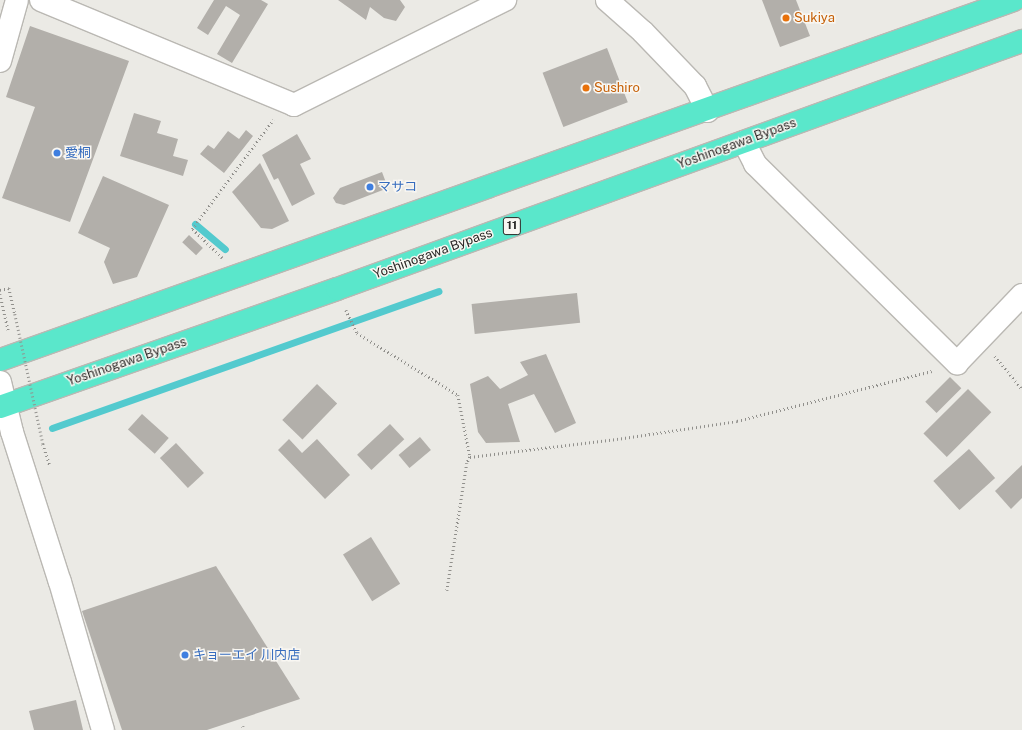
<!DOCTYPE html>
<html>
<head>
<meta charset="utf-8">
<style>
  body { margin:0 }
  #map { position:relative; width:1022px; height:730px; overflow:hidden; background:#ebeae5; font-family:"Public Sans","Noto Sans JP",sans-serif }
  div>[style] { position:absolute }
  .stream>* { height:7px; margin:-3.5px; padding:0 3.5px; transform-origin:3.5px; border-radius:3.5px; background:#53cace }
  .building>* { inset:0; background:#b2afaa; transform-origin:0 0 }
  .path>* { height:2.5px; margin-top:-1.25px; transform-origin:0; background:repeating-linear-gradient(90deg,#91908c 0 1px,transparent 0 4px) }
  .roads { filter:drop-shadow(1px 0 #bab8b3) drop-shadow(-1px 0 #bab8b3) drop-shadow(0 1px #bab8b3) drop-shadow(0 -1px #bab8b3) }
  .street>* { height:22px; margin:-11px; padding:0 11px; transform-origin:11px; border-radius:11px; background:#fff }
  .secondary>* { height:22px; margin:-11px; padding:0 11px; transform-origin:11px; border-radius:11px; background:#fff }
  .highway>* { height:22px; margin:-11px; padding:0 11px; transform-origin:11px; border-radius:11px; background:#5ae7cb }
  .path-bridge>* { height:2.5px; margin-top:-1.25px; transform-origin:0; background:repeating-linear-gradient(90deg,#91908c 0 1px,transparent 0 4px) }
  .dots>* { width:11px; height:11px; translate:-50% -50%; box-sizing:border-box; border:2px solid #f9f7f2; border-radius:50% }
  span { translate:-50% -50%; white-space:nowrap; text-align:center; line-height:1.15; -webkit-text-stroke:3px #f9f7f2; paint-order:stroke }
  .shield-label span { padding:1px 3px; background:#f9f7f2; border:1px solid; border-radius:3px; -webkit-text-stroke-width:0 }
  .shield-label { font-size:12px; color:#292826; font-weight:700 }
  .food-label { font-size:13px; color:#c56008 }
  .left { translate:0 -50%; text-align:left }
  .street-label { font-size:13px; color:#292826 }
  .shop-label { font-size:13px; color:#366cbe }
</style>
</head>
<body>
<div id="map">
  <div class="stream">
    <i style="left:195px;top:224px;width:39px;rotate:40deg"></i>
    <i style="left:52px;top:428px;width:410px;rotate:-19.5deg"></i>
  </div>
  <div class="building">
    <i style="clip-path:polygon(214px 0,261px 0,268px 4px,232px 63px,217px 54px,240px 15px,226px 6px,208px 35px,197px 28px)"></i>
    <i style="clip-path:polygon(338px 0,400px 0,405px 7px,396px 21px,384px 18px,370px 7px,366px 20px)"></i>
    <i style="clip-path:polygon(762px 0,796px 0,810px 36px,780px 47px)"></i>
    <i style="clip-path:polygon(30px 26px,129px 61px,70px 222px,2px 198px,35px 107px,6px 97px)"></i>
    <i style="left:607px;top:48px;width:58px;height:69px;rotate:69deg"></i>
    <i style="clip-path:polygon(134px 113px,161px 121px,157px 133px,178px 139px,173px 156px,188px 160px,183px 176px,120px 156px)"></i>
    <i style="clip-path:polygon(246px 130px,253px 136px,224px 173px,200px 154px,208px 145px,214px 149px,228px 131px,239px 139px)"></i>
    <i style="clip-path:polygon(297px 134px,311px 159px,300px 164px,315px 194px,292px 206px,278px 178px,274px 180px,262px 155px)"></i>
    <i style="clip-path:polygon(260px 163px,289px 221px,272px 229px,261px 228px,232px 192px)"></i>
    <i style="clip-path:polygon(382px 172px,388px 188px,344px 205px,336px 203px,333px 198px,340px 188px)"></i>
    <i style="clip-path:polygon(103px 176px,169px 205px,137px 277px,113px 284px,104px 262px,110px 248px,78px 233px)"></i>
    <i style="left:189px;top:235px;width:19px;height:10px;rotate:43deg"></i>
    <i style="left:577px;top:293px;width:30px;height:106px;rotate:84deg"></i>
    <i style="clip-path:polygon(546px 354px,576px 423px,555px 433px,534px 394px,508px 404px,520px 442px,486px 443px,478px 432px,470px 384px,488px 376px,500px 389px,528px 375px,520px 362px)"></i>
    <i style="left:950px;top:377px;width:16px;height:35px;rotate:45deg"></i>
    <i style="left:317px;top:384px;width:28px;height:50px;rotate:44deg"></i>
    <i style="left:968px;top:389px;width:33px;height:63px;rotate:45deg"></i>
    <i style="left:142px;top:414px;width:36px;height:21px;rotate:42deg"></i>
    <i style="left:390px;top:424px;width:21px;height:45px;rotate:47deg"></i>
    <i style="left:420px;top:437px;width:17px;height:28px;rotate:50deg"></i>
    <i style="clip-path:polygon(289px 439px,302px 453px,317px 439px,350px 475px,325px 499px,278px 450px)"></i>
    <i style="left:176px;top:443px;width:41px;height:22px;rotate:47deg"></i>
    <i style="left:969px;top:449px;width:39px;height:48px;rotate:48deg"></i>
    <i style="clip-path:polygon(1022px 465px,1022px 498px,1011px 509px,995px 491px)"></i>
    <i style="left:371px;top:537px;width:55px;height:33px;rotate:58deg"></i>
    <i style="clip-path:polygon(216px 566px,300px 699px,207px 730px,122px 730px,82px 611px)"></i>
    <i style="clip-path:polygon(76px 700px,83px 730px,34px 730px,29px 711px)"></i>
  </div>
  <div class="path">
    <i style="left:222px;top:258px;width:42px;rotate:-136deg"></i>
    <i style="left:192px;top:229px;width:136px;rotate:-53.4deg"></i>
    <i style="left:0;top:290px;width:9px;rotate:-13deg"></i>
    <i style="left:9px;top:288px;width:27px;rotate:77deg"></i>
    <i style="left:0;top:294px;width:37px;rotate:77deg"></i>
    <i style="left:346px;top:310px;width:25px;rotate:64deg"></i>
    <i style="left:357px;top:333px;width:119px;rotate:31.5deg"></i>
    <i style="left:458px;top:395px;width:63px;rotate:79deg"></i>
    <i style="left:470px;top:457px;width:7px;rotate:117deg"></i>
    <i style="left:467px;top:463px;width:129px;rotate:98.9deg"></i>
    <i style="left:995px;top:356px;width:43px;rotate:50.7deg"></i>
    <i style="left:43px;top:444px;width:23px;rotate:72deg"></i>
    <i style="left:470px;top:457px;width:148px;rotate:-7deg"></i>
    <i style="left:617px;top:439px;width:121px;rotate:-8.5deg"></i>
    <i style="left:737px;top:421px;width:201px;rotate:-14.4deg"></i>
    <i style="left:243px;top:726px;width:4px;rotate:76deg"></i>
  </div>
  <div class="roads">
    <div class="street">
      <i style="left:0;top:61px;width:63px;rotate:-74.4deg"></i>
      <i style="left:744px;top:142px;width:25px;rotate:63deg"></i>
      <i style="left:755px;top:164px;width:284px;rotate:44.6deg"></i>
      <i style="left:957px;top:363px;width:94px;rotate:-46.3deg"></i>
      <i style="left:0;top:382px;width:51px;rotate:76.5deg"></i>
      <i style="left:12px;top:432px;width:157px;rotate:72.3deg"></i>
      <i style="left:60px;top:582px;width:154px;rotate:73.8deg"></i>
    </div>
    <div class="secondary">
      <i style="left:41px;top:0;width:274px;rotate:22.5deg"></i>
      <i style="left:294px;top:105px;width:236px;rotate:-26.5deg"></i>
      <i style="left:607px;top:0;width:48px;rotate:41.6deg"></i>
      <i style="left:643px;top:32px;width:75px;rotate:46.1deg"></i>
      <i style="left:695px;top:86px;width:28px;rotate:63deg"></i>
    </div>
    <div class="highway">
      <i style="left:0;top:360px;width:1076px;rotate:-19.55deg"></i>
      <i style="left:0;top:407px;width:357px;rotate:-19.3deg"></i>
      <i style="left:337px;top:289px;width:729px;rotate:-19.9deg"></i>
    </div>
  </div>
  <div class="path-bridge">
    <i style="left:15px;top:314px;width:133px;rotate:77.8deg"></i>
  </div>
  <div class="dots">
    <i style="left:786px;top:18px;background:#e8710a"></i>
    <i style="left:586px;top:88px;background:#e8710a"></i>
    <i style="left:57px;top:153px;background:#3f7fe0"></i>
    <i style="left:370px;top:187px;background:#3f7fe0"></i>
    <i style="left:185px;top:655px;background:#3f7fe0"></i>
  </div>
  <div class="shield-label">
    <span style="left:512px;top:226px">11</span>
  </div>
  <div class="food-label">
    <span class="left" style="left:794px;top:18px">Sukiya</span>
    <span class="left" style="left:594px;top:88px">Sushiro</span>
  </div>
  <div class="street-label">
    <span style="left:737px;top:144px;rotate:-20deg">Yoshinogawa Bypass</span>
    <span style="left:433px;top:254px;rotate:-20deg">Yoshinogawa Bypass</span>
    <span style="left:127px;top:362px;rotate:-19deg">Yoshinogawa Bypass</span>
  </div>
  <div class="shop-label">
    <span class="left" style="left:65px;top:153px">愛桐</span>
    <span class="left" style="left:378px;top:187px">マサコ</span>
    <span class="left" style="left:193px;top:655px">キョーエイ 川内店</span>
  </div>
</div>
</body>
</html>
